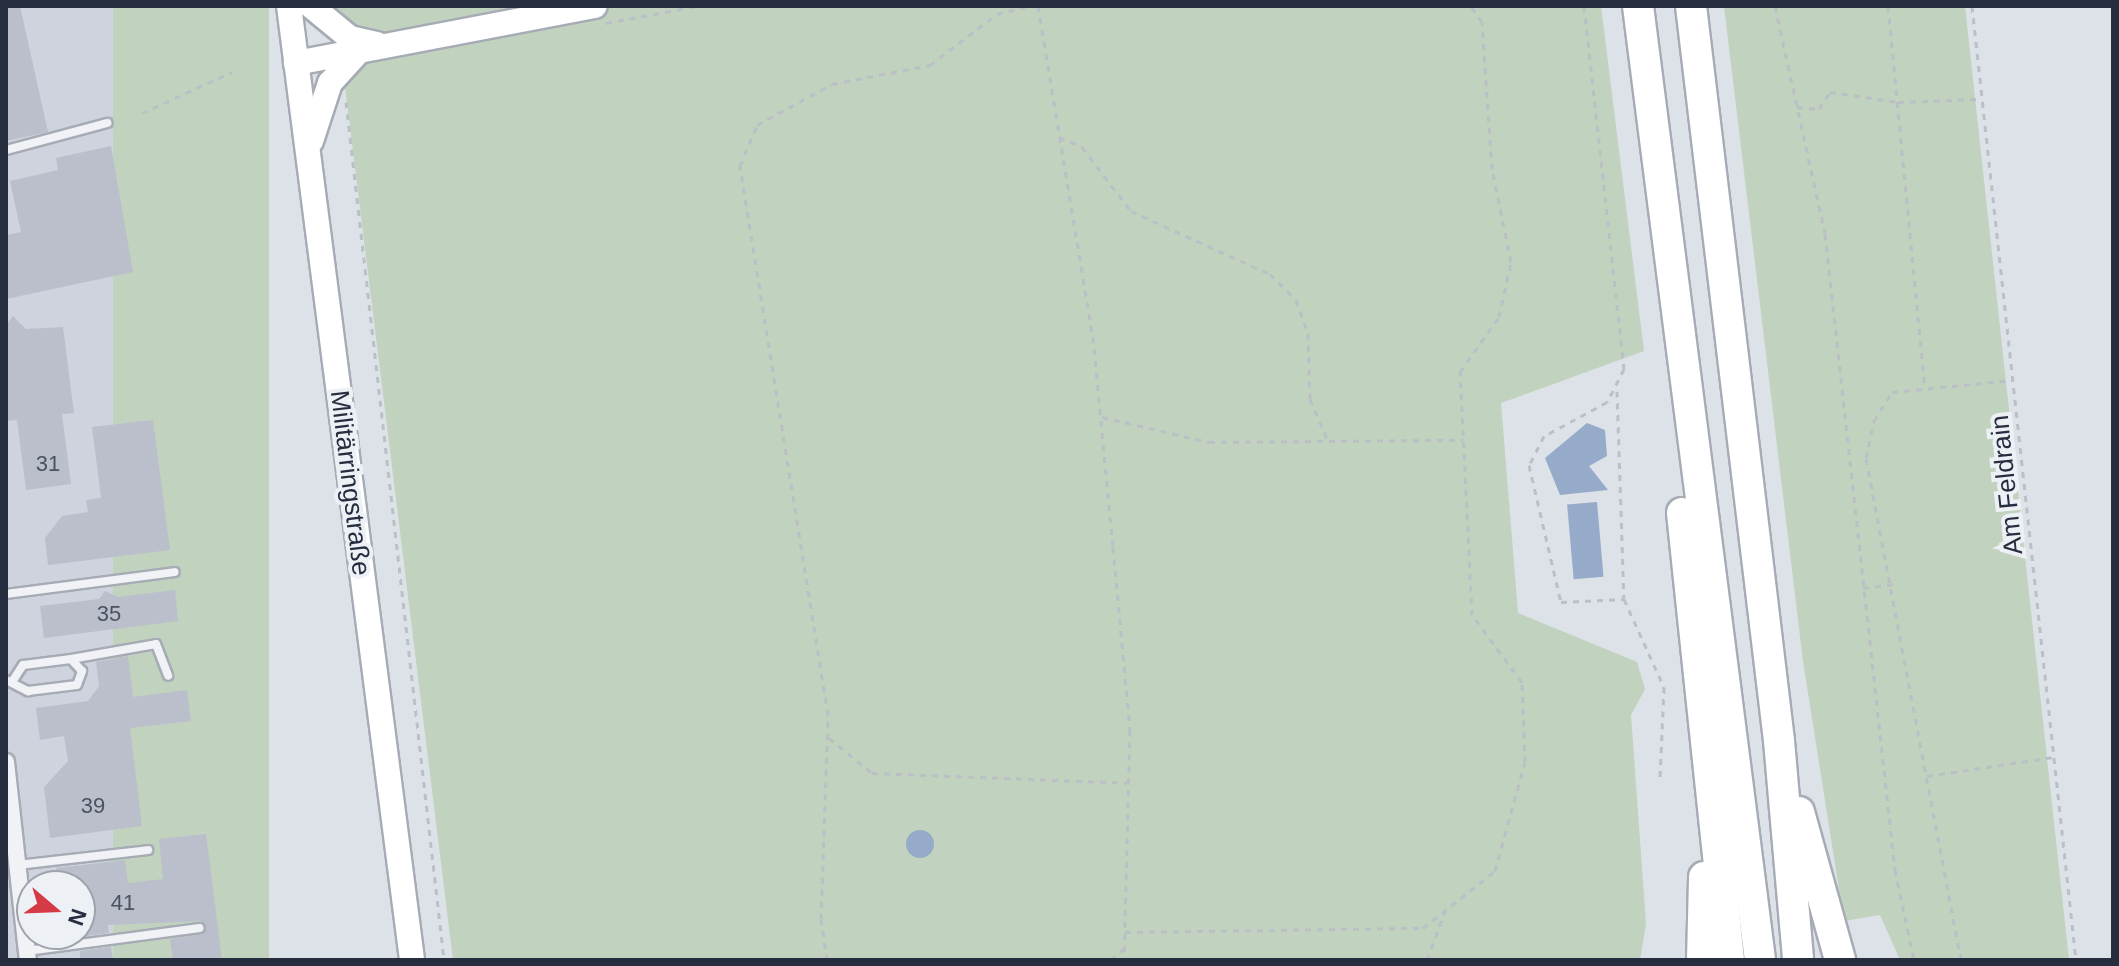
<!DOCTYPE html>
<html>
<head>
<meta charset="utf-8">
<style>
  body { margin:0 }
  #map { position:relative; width:2119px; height:966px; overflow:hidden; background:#dde1e8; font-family:Arial,sans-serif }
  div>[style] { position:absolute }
  .built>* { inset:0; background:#cfd3dd }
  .green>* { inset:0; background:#c1d2be; transform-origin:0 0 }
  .water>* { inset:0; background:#96abca; transform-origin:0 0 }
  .round { border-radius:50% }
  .building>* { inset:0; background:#babfcb }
  .path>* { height:3px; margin-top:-1.5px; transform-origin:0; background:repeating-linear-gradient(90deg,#bbbfc6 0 6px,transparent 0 12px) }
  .roads { filter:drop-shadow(2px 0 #a6abb5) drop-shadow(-2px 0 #a6abb5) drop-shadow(0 2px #a6abb5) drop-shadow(0 -2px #a6abb5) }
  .service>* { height:8px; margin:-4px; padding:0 4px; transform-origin:4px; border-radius:4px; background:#f0f2f6 }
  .minor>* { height:16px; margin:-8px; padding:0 8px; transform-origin:8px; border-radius:8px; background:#f0f2f6 }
  .secondary>* { height:24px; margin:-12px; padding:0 12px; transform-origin:12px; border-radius:12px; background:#fff }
  .motorway>* { height:30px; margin:-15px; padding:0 15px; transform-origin:15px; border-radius:15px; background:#fff }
  span { translate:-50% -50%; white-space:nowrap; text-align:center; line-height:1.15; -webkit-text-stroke:8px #edf0f5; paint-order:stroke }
  .number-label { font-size:22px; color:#4b5262 }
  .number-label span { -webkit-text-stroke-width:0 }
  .street-label { font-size:26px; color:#262d3f }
  .frame { position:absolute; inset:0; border:8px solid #262d3f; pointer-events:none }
  .north { position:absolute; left:16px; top:870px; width:80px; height:80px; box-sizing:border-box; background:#edf0f5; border:2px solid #9da2ac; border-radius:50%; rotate:109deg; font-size:22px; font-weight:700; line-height:32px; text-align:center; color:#262d3f }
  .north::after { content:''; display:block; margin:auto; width:28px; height:36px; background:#d43b46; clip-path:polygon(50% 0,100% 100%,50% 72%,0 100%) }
</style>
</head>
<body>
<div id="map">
  <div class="built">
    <i style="clip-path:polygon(evenodd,6px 6px,113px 6px,240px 960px,6px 960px,6px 6px,32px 886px,80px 886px,80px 934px,32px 934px,32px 886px)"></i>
  </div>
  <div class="green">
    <i style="left:113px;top:6px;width:156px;height:962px"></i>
    <i style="clip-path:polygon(335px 6px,1601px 6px,1644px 351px,1501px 403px,1518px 613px,1637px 662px,1645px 689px,1631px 715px,1646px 924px,1640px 960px,453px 960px)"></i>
    <i style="clip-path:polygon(1724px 6px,1965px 6px,2069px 960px,1900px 960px,1880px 915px,1844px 921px,1803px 661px)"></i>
  </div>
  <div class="water">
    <i style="clip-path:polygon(1587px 423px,1605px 430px,1607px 456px,1589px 466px,1608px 490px,1560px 495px,1545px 458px)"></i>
    <i style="left:1597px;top:502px;width:75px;height:30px;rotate:85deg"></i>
    <i class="round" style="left:906px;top:830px;width:28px;height:28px"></i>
  </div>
  <div class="building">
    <i style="clip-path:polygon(6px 6px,20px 6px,48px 132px,6px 141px)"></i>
    <i style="clip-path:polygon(111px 146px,133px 272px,6px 299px,6px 235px,21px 232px,10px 181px,58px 170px,56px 158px)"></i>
    <i style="clip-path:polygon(13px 316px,26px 329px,63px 327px,74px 413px,62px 414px,71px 484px,26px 490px,17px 420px,6px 421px,6px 325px)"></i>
    <i style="clip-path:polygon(153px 420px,170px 550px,48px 565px,45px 538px,62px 516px,88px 512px,86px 500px,101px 498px,92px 427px)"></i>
    <i style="clip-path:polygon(175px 590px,178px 621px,44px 638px,40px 606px,99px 599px,105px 591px,118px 597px)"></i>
    <i style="clip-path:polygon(128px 656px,133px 697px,187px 690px,191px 721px,130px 728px,142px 826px,50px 838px,44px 787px,68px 761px,64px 736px,40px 740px,36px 708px,88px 701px,99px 686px,96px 662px)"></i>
    <i style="clip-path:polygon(206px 834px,222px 960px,173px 960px,170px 939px,203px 934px,201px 921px,108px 925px,109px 933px,80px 937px,80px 886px,58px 886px,56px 868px,125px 860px,128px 883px,163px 879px,159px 839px)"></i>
    <i style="clip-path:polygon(111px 947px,113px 960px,80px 960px,80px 951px)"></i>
  </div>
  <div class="path">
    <i style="left:1038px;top:6px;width:336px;rotate:80.6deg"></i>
    <i style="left:1093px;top:337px;width:211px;rotate:84.6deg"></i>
    <i style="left:1113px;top:547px;width:184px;rotate:84.7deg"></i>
    <i style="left:1130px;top:730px;width:230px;rotate:91.5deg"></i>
    <i style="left:1584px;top:6px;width:365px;rotate:83.7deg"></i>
    <i style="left:1624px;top:369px;width:37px;rotate:117deg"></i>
    <i style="left:1607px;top:402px;width:72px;rotate:151.6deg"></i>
    <i style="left:1544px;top:436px;width:33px;rotate:117deg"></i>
    <i style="left:1529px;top:465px;width:141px;rotate:76.9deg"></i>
    <i style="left:1561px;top:602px;width:63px;rotate:-2.7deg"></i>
    <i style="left:1624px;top:599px;width:97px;rotate:65.6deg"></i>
    <i style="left:1664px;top:687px;width:90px;rotate:92.5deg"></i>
    <i style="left:1775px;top:6px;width:233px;rotate:77.6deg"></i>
    <i style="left:1825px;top:234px;width:640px;rotate:83.72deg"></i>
    <i style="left:1895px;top:870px;width:92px;rotate:78.1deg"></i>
    <i style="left:1888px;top:6px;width:383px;rotate:84.5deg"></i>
    <i style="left:1972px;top:6px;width:960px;rotate:83.78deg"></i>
    <i style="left:606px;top:23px;width:92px;rotate:-10.7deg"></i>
    <i style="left:346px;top:102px;width:864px;rotate:83.48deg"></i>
    <i style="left:1797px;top:107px;width:22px;rotate:5deg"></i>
    <i style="left:1819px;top:109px;width:20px;rotate:-57deg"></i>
    <i style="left:1830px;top:92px;width:69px;rotate:8.4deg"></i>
    <i style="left:1898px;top:102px;width:84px;rotate:-2deg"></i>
    <i style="left:142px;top:113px;width:99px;rotate:-24.5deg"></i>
    <i style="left:1059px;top:137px;width:25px;rotate:23deg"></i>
    <i style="left:1082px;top:147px;width:81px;rotate:52.6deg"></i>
    <i style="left:1131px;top:211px;width:153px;rotate:24.4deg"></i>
    <i style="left:1270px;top:274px;width:37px;rotate:45deg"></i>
    <i style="left:1296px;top:300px;width:35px;rotate:70deg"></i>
    <i style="left:1308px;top:333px;width:66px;rotate:88.3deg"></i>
    <i style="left:1310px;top:399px;width:46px;rotate:66.8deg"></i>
    <i style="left:1617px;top:391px;width:208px;rotate:88.1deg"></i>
    <i style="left:1102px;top:417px;width:110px;rotate:13.2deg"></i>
    <i style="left:1209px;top:442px;width:254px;rotate:-0.5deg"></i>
    <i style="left:1863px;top:588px;width:32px;rotate:-7deg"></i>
    <i style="left:829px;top:738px;width:55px;rotate:39.1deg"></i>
    <i style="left:872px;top:773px;width:256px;rotate:2.2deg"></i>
    <i style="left:1927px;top:776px;width:128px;rotate:-8.5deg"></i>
    <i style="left:1125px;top:932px;width:298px;rotate:-0.8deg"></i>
    <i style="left:1423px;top:928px;width:92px;rotate:-38.4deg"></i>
    <i style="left:1495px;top:871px;width:113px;rotate:-74.6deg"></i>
    <i style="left:1525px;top:762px;width:80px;rotate:-92.1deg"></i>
    <i style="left:1522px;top:682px;width:84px;rotate:-126.7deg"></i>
    <i style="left:1472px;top:615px;width:243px;rotate:-92.8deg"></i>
    <i style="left:1460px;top:372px;width:67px;rotate:-54.7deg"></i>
    <i style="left:1499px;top:317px;width:56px;rotate:-77.7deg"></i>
    <i style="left:1511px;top:262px;width:95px;rotate:-101.5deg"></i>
    <i style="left:1492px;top:169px;width:147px;rotate:-93.9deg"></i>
    <i style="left:1482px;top:22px;width:19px;rotate:-125deg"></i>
    <i style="left:827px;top:960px;width:41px;rotate:-98.3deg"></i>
    <i style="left:821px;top:919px;width:204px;rotate:-88deg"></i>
    <i style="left:828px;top:715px;width:556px;rotate:-99.11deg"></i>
    <i style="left:740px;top:166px;width:44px;rotate:-67.5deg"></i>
    <i style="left:757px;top:125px;width:85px;rotate:-28.7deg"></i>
    <i style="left:832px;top:84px;width:100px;rotate:-11deg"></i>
    <i style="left:930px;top:65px;width:84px;rotate:-37.3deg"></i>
    <i style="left:997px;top:14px;width:33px;rotate:-14deg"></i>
    <i style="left:1111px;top:960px;width:16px;rotate:-43deg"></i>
    <i style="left:1427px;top:960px;width:52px;rotate:-69.8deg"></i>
    <i style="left:1961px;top:960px;width:511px;rotate:-100.72deg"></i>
    <i style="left:1866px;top:458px;width:38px;rotate:-78deg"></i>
    <i style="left:1874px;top:421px;width:34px;rotate:-58deg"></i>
    <i style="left:1892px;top:392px;width:122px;rotate:-5.7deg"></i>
  </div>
  <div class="roads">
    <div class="service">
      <i style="left:6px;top:150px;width:105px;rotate:-15deg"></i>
      <i style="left:6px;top:594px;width:170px;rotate:-7.4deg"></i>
      <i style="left:71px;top:659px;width:86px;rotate:-10deg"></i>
      <i style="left:156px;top:644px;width:34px;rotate:69deg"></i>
      <i style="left:6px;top:680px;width:25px;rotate:27deg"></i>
      <i style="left:28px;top:691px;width:49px;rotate:-7deg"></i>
      <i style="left:77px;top:685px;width:15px;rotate:-70deg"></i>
      <i style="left:82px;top:671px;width:16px;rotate:-133deg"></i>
      <i style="left:71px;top:659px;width:48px;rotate:172.9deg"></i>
      <i style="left:23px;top:665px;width:17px;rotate:123deg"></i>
      <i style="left:17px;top:865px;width:132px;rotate:-6.5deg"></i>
      <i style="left:27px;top:951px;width:174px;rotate:-7.6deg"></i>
    </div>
    <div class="minor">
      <i style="left:6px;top:762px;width:199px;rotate:83.7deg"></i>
    </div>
    <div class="secondary">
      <i style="left:289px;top:6px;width:962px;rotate:82.65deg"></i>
      <i style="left:311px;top:6px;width:50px;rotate:39.4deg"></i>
      <i style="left:350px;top:38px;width:28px;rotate:13deg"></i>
      <i style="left:296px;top:63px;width:304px;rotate:-10.8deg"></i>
      <i style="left:311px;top:141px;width:61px;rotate:-71.9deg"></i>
      <i style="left:330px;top:83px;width:45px;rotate:-47.7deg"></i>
    </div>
    <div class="motorway">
      <i style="left:1638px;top:6px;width:962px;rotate:82.71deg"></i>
      <i style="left:1691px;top:6px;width:740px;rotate:83.17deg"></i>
      <i style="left:1779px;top:741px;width:220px;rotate:85deg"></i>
      <i style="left:1682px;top:513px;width:449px;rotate:84deg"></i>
      <i style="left:1799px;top:812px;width:154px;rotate:74.5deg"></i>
      <i style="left:1702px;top:960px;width:83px;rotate:-88.6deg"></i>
    </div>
  </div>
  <div class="number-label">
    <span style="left:48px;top:464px">31</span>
    <span style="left:109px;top:614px">35</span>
    <span style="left:93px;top:806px">39</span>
    <span style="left:123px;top:903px">41</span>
  </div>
  <div class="street-label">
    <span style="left:350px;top:483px;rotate:83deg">Militärringstraße</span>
    <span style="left:2007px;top:485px;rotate:-96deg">Am Feldrain</span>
  </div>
  <div class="frame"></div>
  <div class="north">N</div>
</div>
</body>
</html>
